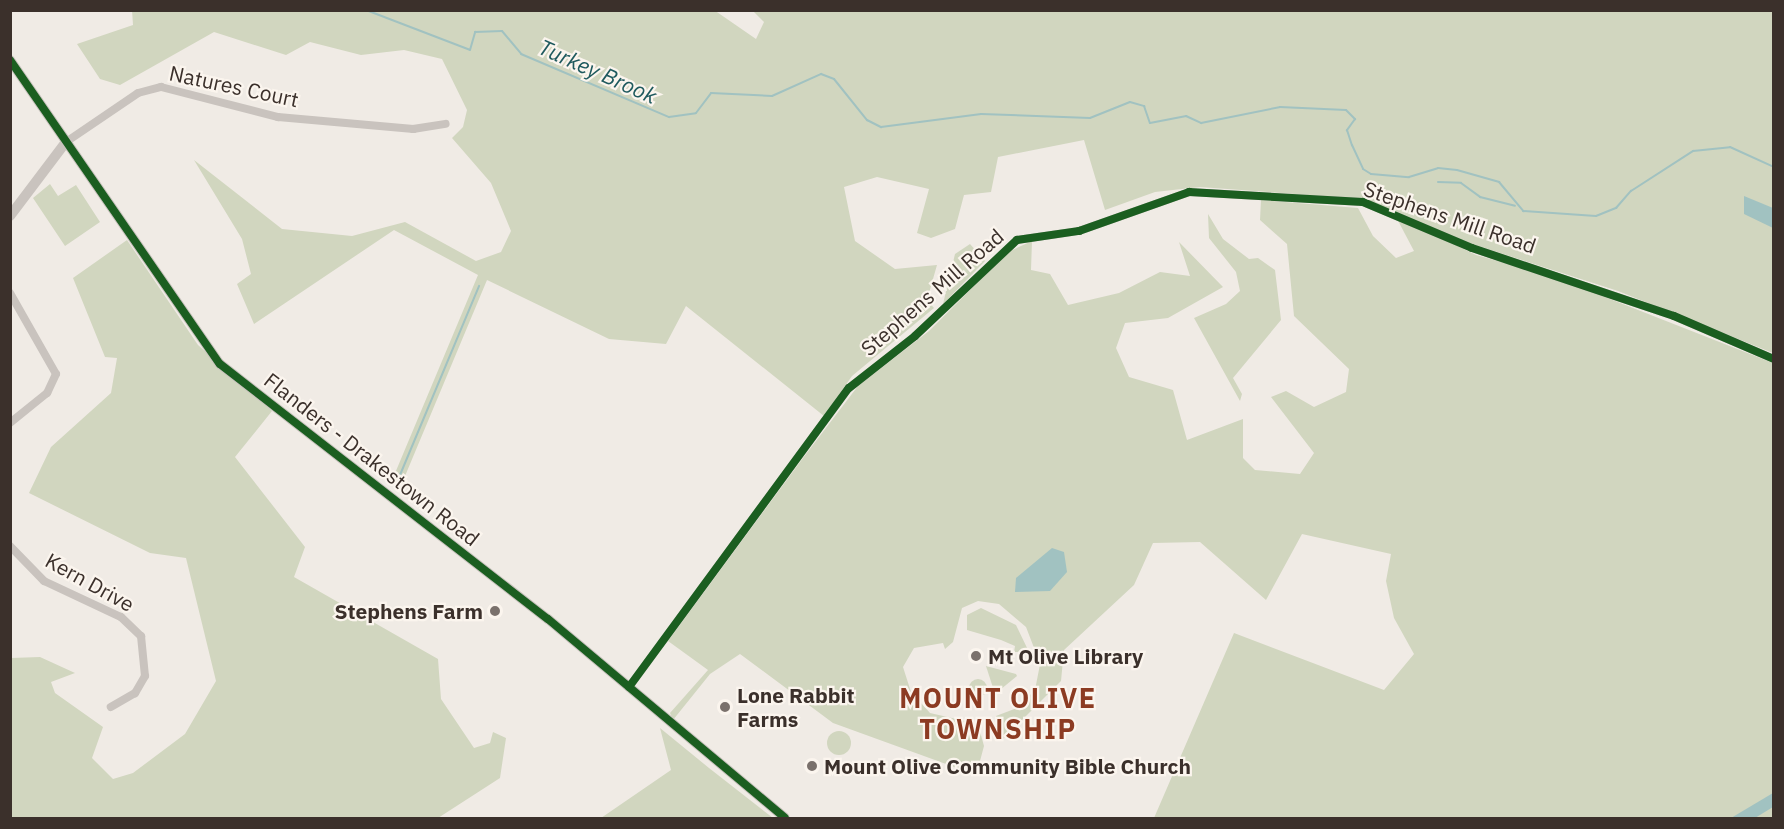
<!DOCTYPE html>
<html>
<head>
<meta charset="utf-8">
<style>
  body { margin:0 }
  #map { position:relative; width:1784px; height:829px; overflow:hidden; background:#f0ebe5; font-family:"IBM Plex Sans",sans-serif }
  div>[style] { position:absolute }
  .green>* { inset:0; background:#d1d6bf }
  .round { border-radius:50% }
  .water>* { inset:0; background:#a1c2c1 }
  .stream>* { height:2px; margin:-1px; padding:0 1px; transform-origin:1px; border-radius:1px; background:#a1c2c1 }
  .minor>* { height:8px; margin:-4px; padding:0 4px; transform-origin:4px; border-radius:4px; background:#c9c3be }
  .tertiary>* { height:10px; margin:-5px; padding:0 5px; transform-origin:5px; border-radius:5px; background:#c9c3be }
  .cycleway>* { height:8px; margin:-4px; padding:0 4px; transform-origin:4px; border-radius:4px; background:#1b5e20 }
  .dots>* { width:16px; height:16px; translate:-50% -50%; box-sizing:border-box; border:3px solid #fbf5ee; border-radius:50% }
  span { translate:-50% -50%; white-space:nowrap; text-align:center; line-height:1.15; -webkit-text-stroke:4.5px #fbf5ee; paint-order:stroke }
  .street-label { font-size:21px; color:#3b302b }
  .poi-label { font-size:21px; color:#3b302b; font-weight:700 }
  .right { translate:-100% -50%; text-align:right }
  .left { translate:0 -50%; text-align:left }
  .water-label { font-size:22px; color:#1f5a5e; font-style:italic }
  .district-label { font-size:27px; color:#8c3b22; font-weight:700; letter-spacing:1.5px }
  .frame { position:absolute; inset:0; border:12px solid #3b302b; pointer-events:none }
</style>
</head>
<body>
<div id="map">
  <div class="green">
    <i style="clip-path:polygon(132px 10px,714px 10px,756px 39px,764px 22px,753px 11px,1773px 11px,1773px 353px,1618px 291px,1469px 243px,1363px 199px,1200px 187px,1155px 192px,1105px 210px,1084px 140px,998px 157px,991px 192px,964px 195px,955px 229px,931px 238px,917px 233px,929px 189px,877px 177px,844px 187px,855px 241px,895px 269px,937px 265px,927px 300px,934px 308px,852px 376px,824px 416px,686px 306px,666px 344px,609px 339px,487px 280px,400px 488px,393px 478px,478px 275px,394px 230px,254px 324px,237px 284px,251px 274px,242px 239px,194px 160px,282px 229px,352px 236px,405px 222px,476px 261px,501px 252px,511px 231px,491px 183px,452px 138px,463px 127px,467px 110px,442px 59px,404px 50px,361px 55px,310px 42px,286px 55px,214px 32px,120px 85px,100px 79px,77px 44px,133px 25px)"></i>
    <i style="clip-path:polygon(50px 184px,58px 196px,76px 185px,100px 222px,65px 246px,33px 198px)"></i>
    <i style="clip-path:polygon(1261px 200px,1358px 208px,1373px 236px,1396px 258px,1414px 251px,1395px 215px,1476px 255px,1549px 275px,1773px 363px,1773px 818px,1154px 818px,1234px 633px,1384px 690px,1414px 654px,1394px 618px,1386px 581px,1391px 554px,1302px 534px,1266px 600px,1200px 542px,1153px 543px,1134px 585px,1064px 650px,1061px 681px,1003px 739px,996px 716px,1017px 708px,1035px 690px,1042px 654px,1036px 653px,1026px 627px,999px 604px,978px 601px,962px 608px,953px 642px,945px 649px,943px 643px,914px 648px,903px 667px,911px 692px,930px 713px,978px 724px,984px 746px,980px 761px,968px 772px,833px 723px,740px 654px,710px 674px,673px 720px,670px 713px,708px 670px,668px 641px,803px 458px,858px 386px,929px 331px,1008px 252px,1032px 241px,1031px 270px,1050px 274px,1068px 305px,1119px 293px,1160px 272px,1190px 276px,1179px 242px,1223px 287px,1168px 318px,1125px 323px,1116px 348px,1129px 377px,1173px 390px,1187px 440px,1243px 419px,1243px 458px,1255px 470px,1300px 474px,1314px 453px,1271px 397px,1286px 391px,1314px 407px,1346px 392px,1349px 369px,1294px 316px,1287px 244px,1260px 220px)"></i>
    <i style="clip-path:polygon(1208px 214px,1223px 239px,1249px 259px,1258px 258px,1275px 270px,1281px 320px,1233px 378px,1242px 394px,1240px 401px,1194px 318px,1226px 304px,1240px 291px,1236px 272px,1209px 238px)"></i>
    <i style="clip-path:polygon(127px 240px,198px 345px,272px 411px,235px 457px,305px 547px,294px 577px,438px 659px,441px 699px,474px 748px,490px 743px,493px 732px,506px 738px,500px 778px,438px 818px,11px 818px,11px 658px,40px 657px,75px 673px,51px 682px,55px 693px,103px 727px,92px 758px,113px 779px,133px 773px,185px 734px,216px 681px,186px 558px,150px 553px,29px 493px,51px 447px,111px 393px,117px 358px,105px 357px,73px 278px)"></i>
    <i style="clip-path:polygon(970px 244px,985px 261px,943px 304px,955px 254px)"></i>
    <i style="clip-path:polygon(981px 608px,1016px 625px,1029px 652px,1014px 652px,1015px 646px,1001px 640px,967px 630px,967px 615px)"></i>
    <i style="clip-path:polygon(986px 666px,1016px 674px,1017px 676px,995px 694px)"></i>
    <i class="round" style="left:969px;top:679px;width:18px;height:18px"></i>
    <i style="clip-path:polygon(660px 728px,709px 768px,773px 818px,601px 818px,671px 770px)"></i>
    <i class="round" style="left:827px;top:731px;width:24px;height:24px"></i>
  </div>
  <div class="water">
    <i style="clip-path:polygon(1744px 196px,1773px 208px,1773px 228px,1744px 214px)"></i>
    <i style="clip-path:polygon(1052px 548px,1064px 552px,1067px 572px,1050px 591px,1015px 592px,1016px 578px)"></i>
    <i style="clip-path:polygon(1773px 793px,1773px 807px,1755px 818px,1731px 818px)"></i>
  </div>
  <div class="stream">
    <i style="left:366px;top:10px;width:111px;rotate:21deg"></i>
    <i style="left:470px;top:50px;width:19px;rotate:-74deg"></i>
    <i style="left:475px;top:32px;width:27px;rotate:-2deg"></i>
    <i style="left:502px;top:31px;width:30px;rotate:50deg"></i>
    <i style="left:521px;top:54px;width:161px;rotate:23.1deg"></i>
    <i style="left:669px;top:117px;width:27px;rotate:-8deg"></i>
    <i style="left:696px;top:113px;width:25px;rotate:-53deg"></i>
    <i style="left:711px;top:93px;width:61px;rotate:2.8deg"></i>
    <i style="left:772px;top:96px;width:54px;rotate:-24.2deg"></i>
    <i style="left:821px;top:74px;width:14px;rotate:21deg"></i>
    <i style="left:834px;top:79px;width:53px;rotate:51.2deg"></i>
    <i style="left:867px;top:120px;width:16px;rotate:27deg"></i>
    <i style="left:881px;top:127px;width:101px;rotate:-7.4deg"></i>
    <i style="left:981px;top:114px;width:109px;rotate:2.1deg"></i>
    <i style="left:1090px;top:118px;width:43px;rotate:-21.8deg"></i>
    <i style="left:1130px;top:102px;width:15px;rotate:16deg"></i>
    <i style="left:1144px;top:106px;width:18px;rotate:71deg"></i>
    <i style="left:1150px;top:123px;width:37px;rotate:-11deg"></i>
    <i style="left:1186px;top:116px;width:17px;rotate:25deg"></i>
    <i style="left:1201px;top:123px;width:81px;rotate:-11.4deg"></i>
    <i style="left:1280px;top:107px;width:66px;rotate:2.6deg"></i>
    <i style="left:1346px;top:110px;width:13px;rotate:45deg"></i>
    <i style="left:1355px;top:119px;width:14px;rotate:126deg"></i>
    <i style="left:1347px;top:130px;width:16px;rotate:72deg"></i>
    <i style="left:1352px;top:145px;width:26px;rotate:65deg"></i>
    <i style="left:1363px;top:169px;width:9px;rotate:32deg"></i>
    <i style="left:1371px;top:174px;width:38px;rotate:5deg"></i>
    <i style="left:1409px;top:177px;width:30px;rotate:-17deg"></i>
    <i style="left:1438px;top:168px;width:19px;rotate:6deg"></i>
    <i style="left:1457px;top:170px;width:44px;rotate:15.9deg"></i>
    <i style="left:1499px;top:182px;width:38px;rotate:50deg"></i>
    <i style="left:1523px;top:211px;width:73px;rotate:3.9deg"></i>
    <i style="left:1596px;top:216px;width:22px;rotate:-22deg"></i>
    <i style="left:1616px;top:208px;width:23px;rotate:-49deg"></i>
    <i style="left:1631px;top:191px;width:74px;rotate:-32.8deg"></i>
    <i style="left:1693px;top:151px;width:37px;rotate:-6deg"></i>
    <i style="left:1730px;top:147px;width:48px;rotate:24.4deg"></i>
    <i style="left:1438px;top:182px;width:23px;rotate:2deg"></i>
    <i style="left:1461px;top:183px;width:24px;rotate:36deg"></i>
    <i style="left:1480px;top:197px;width:36px;rotate:14deg"></i>
    <i style="left:400px;top:475px;width:205px;rotate:-67.3deg"></i>
  </div>
  <div class="minor">
    <i style="left:66px;top:142px;width:87px;rotate:-34.2deg"></i>
    <i style="left:138px;top:93px;width:24px;rotate:-15deg"></i>
    <i style="left:161px;top:87px;width:121px;rotate:14.4deg"></i>
    <i style="left:278px;top:117px;width:136px;rotate:5.1deg"></i>
    <i style="left:413px;top:129px;width:33px;rotate:-9deg"></i>
    <i style="left:10px;top:293px;width:93px;rotate:60.4deg"></i>
    <i style="left:56px;top:374px;width:21px;rotate:115deg"></i>
    <i style="left:47px;top:393px;width:48px;rotate:141deg"></i>
    <i style="left:10px;top:546px;width:49px;rotate:45.8deg"></i>
    <i style="left:44px;top:581px;width:85px;rotate:25.1deg"></i>
    <i style="left:121px;top:617px;width:28px;rotate:44deg"></i>
    <i style="left:141px;top:636px;width:40px;rotate:84.3deg"></i>
    <i style="left:145px;top:676px;width:20px;rotate:120deg"></i>
    <i style="left:135px;top:693px;width:28px;rotate:150deg"></i>
    <i style="left:629px;top:687px;width:371px;rotate:-53.7deg"></i>
    <i style="left:849px;top:388px;width:84px;rotate:-38.2deg"></i>
    <i style="left:915px;top:336px;width:140px;rotate:-43.3deg"></i>
    <i style="left:1017px;top:240px;width:63px;rotate:-8.3deg"></i>
    <i style="left:1079px;top:231px;width:117px;rotate:-19.5deg"></i>
    <i style="left:1189px;top:192px;width:174px;rotate:3.3deg"></i>
    <i style="left:1363px;top:202px;width:118px;rotate:22.9deg"></i>
    <i style="left:1472px;top:248px;width:213px;rotate:18.6deg"></i>
    <i style="left:1674px;top:316px;width:109px;rotate:23.3deg"></i>
  </div>
  <div class="tertiary">
    <i style="left:10px;top:60px;width:369px;rotate:55.4deg"></i>
    <i style="left:220px;top:364px;width:415px;rotate:37.9deg"></i>
    <i style="left:548px;top:619px;width:309px;rotate:40deg"></i>
    <i style="left:10px;top:216px;width:93px;rotate:-52.9deg"></i>
  </div>
  <div class="cycleway">
    <i style="left:10px;top:60px;width:369px;rotate:55.4deg"></i>
    <i style="left:220px;top:364px;width:415px;rotate:37.9deg"></i>
    <i style="left:548px;top:619px;width:309px;rotate:40deg"></i>
    <i style="left:629px;top:687px;width:371px;rotate:-53.7deg"></i>
    <i style="left:849px;top:388px;width:84px;rotate:-38.2deg"></i>
    <i style="left:915px;top:336px;width:140px;rotate:-43.3deg"></i>
    <i style="left:1017px;top:240px;width:63px;rotate:-8.3deg"></i>
    <i style="left:1079px;top:231px;width:117px;rotate:-19.5deg"></i>
    <i style="left:1189px;top:192px;width:174px;rotate:3.3deg"></i>
    <i style="left:1363px;top:202px;width:118px;rotate:22.9deg"></i>
    <i style="left:1472px;top:248px;width:213px;rotate:18.6deg"></i>
    <i style="left:1674px;top:316px;width:109px;rotate:23.3deg"></i>
  </div>
  <div class="dots">
    <i style="left:495px;top:611px;background:#7a716c"></i>
    <i style="left:976px;top:656px;background:#7a716c"></i>
    <i style="left:725px;top:707px;background:#7a716c"></i>
    <i style="left:812px;top:766px;background:#7a716c"></i>
  </div>
  <div class="street-label">
    <span style="left:234px;top:86px;rotate:12deg">Natures Court</span>
    <span style="left:1450px;top:217px;rotate:19deg">Stephens Mill Road</span>
    <span style="left:932px;top:292px;rotate:-41deg">Stephens Mill Road</span>
    <span style="left:372px;top:459px;rotate:38deg">Flanders - Drakestown Road</span>
    <span style="left:90px;top:582px;rotate:29deg">Kern Drive</span>
  </div>
  <div class="poi-label">
    <span class="right" style="left:483px;top:611px">Stephens Farm</span>
    <span class="left" style="left:988px;top:656px">Mt Olive Library</span>
    <span class="left" style="left:737px;top:707px">Lone Rabbit<br>Farms</span>
    <span class="left" style="left:824px;top:766px">Mount Olive Community Bible Church</span>
  </div>
  <div class="water-label">
    <span style="left:598px;top:71px;rotate:24deg">Turkey Brook</span>
  </div>
  <div class="district-label">
    <span style="left:998px;top:713px">MOUNT OLIVE<br>TOWNSHIP</span>
  </div>
  <div class="frame"></div>
</div>
</body>
</html>
